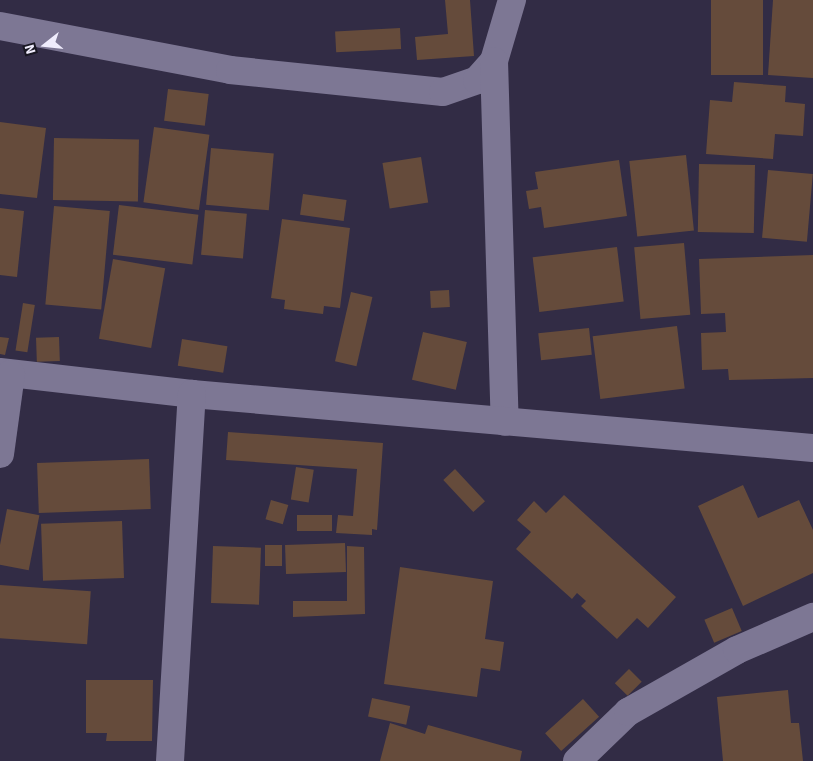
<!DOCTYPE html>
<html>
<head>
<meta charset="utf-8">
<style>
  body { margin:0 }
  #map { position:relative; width:813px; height:761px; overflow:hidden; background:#322c45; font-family:"Source Sans 3",sans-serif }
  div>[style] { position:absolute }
  .building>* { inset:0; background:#654b3b; transform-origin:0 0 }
  .street>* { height:28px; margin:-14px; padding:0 14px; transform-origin:14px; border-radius:14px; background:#7d7794 }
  span { translate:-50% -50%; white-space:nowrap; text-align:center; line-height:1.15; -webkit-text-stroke:4px #191722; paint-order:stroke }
  .north { position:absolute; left:20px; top:20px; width:50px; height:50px; -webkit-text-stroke:4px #191722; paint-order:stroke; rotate:254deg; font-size:14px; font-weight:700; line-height:20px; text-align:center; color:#efecfc }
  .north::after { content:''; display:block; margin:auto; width:18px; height:22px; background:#efecfc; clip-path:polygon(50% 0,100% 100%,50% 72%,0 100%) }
</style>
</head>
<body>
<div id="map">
  <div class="building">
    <i style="clip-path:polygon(445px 0,470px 0,474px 56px,417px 60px,415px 37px,448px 34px)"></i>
    <i style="left:711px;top:0;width:52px;height:75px"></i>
    <i style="clip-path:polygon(773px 0,813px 0,813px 78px,768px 75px)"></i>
    <i style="left:400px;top:28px;width:21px;height:65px;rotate:87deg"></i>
    <i style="clip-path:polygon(734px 82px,786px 86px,785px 102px,805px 104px,803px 136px,775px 134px,773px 159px,706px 154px,710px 100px,732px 102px)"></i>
    <i style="left:168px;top:89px;width:41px;height:32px;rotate:7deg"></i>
    <i style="clip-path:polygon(0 122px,46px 128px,37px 198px,0 194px)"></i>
    <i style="left:154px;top:127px;width:56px;height:76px;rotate:8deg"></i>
    <i style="left:54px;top:138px;width:85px;height:62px;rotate:1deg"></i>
    <i style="left:211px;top:148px;width:63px;height:57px;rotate:5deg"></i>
    <i style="left:686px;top:155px;width:76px;height:57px;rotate:84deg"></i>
    <i style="left:421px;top:157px;width:46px;height:39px;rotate:81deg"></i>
    <i style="clip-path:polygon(619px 160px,627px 216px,544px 228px,541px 207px,529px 209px,526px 191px,538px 189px,535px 172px)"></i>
    <i style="left:699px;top:164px;width:56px;height:68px;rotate:1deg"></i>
    <i style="left:768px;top:170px;width:45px;height:68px;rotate:5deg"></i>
    <i style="left:303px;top:194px;width:44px;height:21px;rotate:8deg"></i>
    <i style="left:119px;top:205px;width:80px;height:50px;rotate:7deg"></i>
    <i style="left:54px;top:206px;width:56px;height:99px;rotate:5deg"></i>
    <i style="clip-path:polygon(0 208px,24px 211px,17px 277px,0 275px)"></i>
    <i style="left:205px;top:210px;width:42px;height:45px;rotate:5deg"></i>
    <i style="clip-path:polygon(282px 219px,350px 228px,340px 308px,324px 306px,323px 314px,284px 309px,285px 300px,271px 298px)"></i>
    <i style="left:684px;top:243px;width:72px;height:50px;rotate:85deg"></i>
    <i style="left:617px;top:247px;width:55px;height:85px;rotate:83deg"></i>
    <i style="clip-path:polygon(813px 255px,813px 378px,729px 380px,728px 369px,702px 370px,701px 333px,726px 332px,725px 313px,701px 314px,699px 259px)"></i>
    <i style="left:113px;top:259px;width:53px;height:81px;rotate:10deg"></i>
    <i style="left:449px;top:290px;width:17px;height:19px;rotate:87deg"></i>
    <i style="left:351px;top:292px;width:22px;height:71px;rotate:13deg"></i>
    <i style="left:23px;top:303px;width:12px;height:48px;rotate:9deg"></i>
    <i style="left:677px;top:326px;width:63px;height:85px;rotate:83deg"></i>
    <i style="left:589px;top:328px;width:27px;height:51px;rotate:84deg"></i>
    <i style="left:423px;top:332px;width:45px;height:49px;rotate:13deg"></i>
    <i style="clip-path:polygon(0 337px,9px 338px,5px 355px,0 354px)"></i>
    <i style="left:59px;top:337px;width:24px;height:23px;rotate:88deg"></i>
    <i style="left:182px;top:339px;width:46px;height:27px;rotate:9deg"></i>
    <i style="clip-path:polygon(228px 432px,383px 443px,377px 530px,372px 529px,372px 535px,336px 533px,338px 515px,353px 516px,357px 469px,226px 460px)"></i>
    <i style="left:149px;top:459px;width:50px;height:112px;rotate:88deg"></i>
    <i style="left:296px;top:467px;width:18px;height:33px;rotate:9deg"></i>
    <i style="left:455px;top:469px;width:44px;height:16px;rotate:47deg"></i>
    <i style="clip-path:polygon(743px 485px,758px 518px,799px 500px,813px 530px,813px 573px,743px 606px,698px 506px)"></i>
    <i style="clip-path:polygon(564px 495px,676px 597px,648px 628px,637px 618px,617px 639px,581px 606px,586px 601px,577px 593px,572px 599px,516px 549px,531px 532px,517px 520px,534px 501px,546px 513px)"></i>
    <i style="left:271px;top:500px;width:18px;height:20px;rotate:16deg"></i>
    <i style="left:7px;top:509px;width:33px;height:56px;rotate:11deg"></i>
    <i style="left:297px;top:515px;width:35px;height:16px"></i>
    <i style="left:122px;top:521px;width:57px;height:81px;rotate:88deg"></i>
    <i style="left:345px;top:543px;width:29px;height:60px;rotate:88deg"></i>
    <i style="left:265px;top:545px;width:17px;height:21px"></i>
    <i style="left:213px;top:546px;width:48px;height:57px;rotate:2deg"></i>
    <i style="clip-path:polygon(347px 546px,364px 547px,365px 614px,293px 617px,293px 601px,347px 601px)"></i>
    <i style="clip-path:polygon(400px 567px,493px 581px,485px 639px,504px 642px,500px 671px,481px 668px,477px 697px,384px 684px)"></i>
    <i style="left:0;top:585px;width:91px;height:53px;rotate:4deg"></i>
    <i style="left:732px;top:608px;width:25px;height:30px;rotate:67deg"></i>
    <i style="left:629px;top:669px;width:18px;height:20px;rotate:45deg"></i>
    <i style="clip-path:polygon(86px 680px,153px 680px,152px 741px,106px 741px,107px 733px,86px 733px)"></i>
    <i style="clip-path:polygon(788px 690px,791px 723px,799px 723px,803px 761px,723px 761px,717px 697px)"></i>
    <i style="left:372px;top:698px;width:39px;height:19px;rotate:12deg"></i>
    <i style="left:583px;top:699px;width:24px;height:51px;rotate:48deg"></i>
    <i style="clip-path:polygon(390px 723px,425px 734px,428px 725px,522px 751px,520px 761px,380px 761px)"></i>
  </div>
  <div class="street">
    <i style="left:0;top:26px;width:234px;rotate:10.8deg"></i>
    <i style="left:230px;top:70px;width:214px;rotate:5.9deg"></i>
    <i style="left:443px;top:92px;width:36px;rotate:-19deg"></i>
    <i style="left:477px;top:80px;width:25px;rotate:-48deg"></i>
    <i style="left:494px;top:61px;width:64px;rotate:-73.6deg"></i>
    <i style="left:494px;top:61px;width:361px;rotate:88.3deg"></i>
    <i style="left:0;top:372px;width:193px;rotate:6.5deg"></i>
    <i style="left:192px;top:394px;width:623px;rotate:4.97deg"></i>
    <i style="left:0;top:454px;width:81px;rotate:-82.2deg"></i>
    <i style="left:170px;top:761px;width:368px;rotate:-86.6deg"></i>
    <i style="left:577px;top:761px;width:71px;rotate:-43.9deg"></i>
    <i style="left:628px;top:712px;width:125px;rotate:-29.6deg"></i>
    <i style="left:737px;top:650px;width:83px;rotate:-23.5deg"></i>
  </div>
  <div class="north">N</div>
</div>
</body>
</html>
